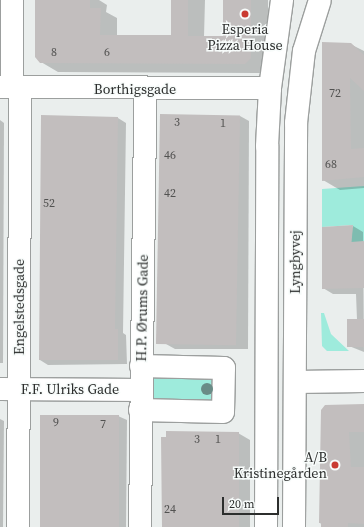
<!DOCTYPE html>
<html>
<head>
<meta charset="utf-8">
<style>
  body { margin:0 }
  #map { position:relative; width:364px; height:527px; overflow:hidden; background:#eaeeed; font-family:"Source Serif 4",serif }
  div>[style] { position:absolute }
  .green>* { inset:0; background:#9eebdc; transform-origin:0 0 }
  .shadow>* { inset:0; background:#0003 }
  .building>* { inset:0; background:#c2bebe; transform-origin:0 0 }
  .roads { filter:drop-shadow(1px 0 #9c9f9e) drop-shadow(-1px 0 #9c9f9e) drop-shadow(0 1px #9c9f9e) drop-shadow(0 -1px #9c9f9e) }
  .minor>* { height:22px; margin:-11px; padding:0 11px; transform-origin:11px; border-radius:11px; background:#fff }
  .trees>* { width:12px; height:12px; margin:-6px; border-radius:50%; background:#698b86 }
  .dots>* { width:11px; height:11px; translate:-50% -50%; box-sizing:border-box; border:2px solid #f7fbfa; border-radius:50% }
  span { translate:-50% -50%; white-space:nowrap; text-align:center; line-height:1.15; -webkit-text-stroke:3px #f7fbfa; paint-order:stroke }
  .number-label { font-size:12px; color:#525251 }
  .number-label span { -webkit-text-stroke-width:0 }
  .poi-label { font-size:14px; color:#2c2e2d }
  .right { translate:-100% -50%; text-align:right }
  .street-label { font-size:14px; color:#2c2e2d }
  .scale { position:absolute; left:222px; top:497px; width:57px; height:18px; box-sizing:border-box; border:2px solid #2c2e2d; border-top:0; padding-left:5px; font-size:12px; line-height:14px; white-space:nowrap; color:#2c2e2d; -webkit-text-stroke:3px #f7fbfa; paint-order:stroke }
</style>
</head>
<body>
<div id="map">
  <div class="green">
    <i style="clip-path:polygon(364px 186px,364px 241px,351px 249px,353px 225px,322px 227px,322px 189px)"></i>
    <i style="clip-path:polygon(321px 313px,324px 313px,331px 334px,349px 351px,327px 351px,322px 346px)"></i>
    <i style="left:148px;top:370px;width:71px;height:38px;rotate:1deg"></i>
  </div>
  <div class="shadow">
    <i style="clip-path:polygon(36px 0,99px 0,107px 5px,106px 12px,117px 18px,117px 36px,172px 36px,172px 0,205px 0,204px 37px,224px 37px,224px 0,268px 0,268px 68px,263px 73px,58px 72px,41px 62px)"></i>
    <i style="clip-path:polygon(350px 44px,364px 51px,364px 188px,340px 190px,323px 180px)"></i>
    <i style="clip-path:polygon(240px 116px,249px 121px,248px 349px,175px 349px,166px 344px)"></i>
    <i style="clip-path:polygon(118px 118px,126px 123px,123px 333px,126px 335px,127px 364px,48px 365px,40px 360px)"></i>
    <i style="clip-path:polygon(0 120px,4px 123px,3px 363px,0 363px)"></i>
    <i style="clip-path:polygon(353px 226px,363px 232px,364px 352px,349px 346px,357px 320px,356px 294px,333px 294px,323px 288px)"></i>
    <i style="clip-path:polygon(364px 405px,364px 527px,322px 527px,320px 522px,322px 411px)"></i>
    <i style="clip-path:polygon(118px 416px,127px 420px,126px 527px,40px 527px)"></i>
    <i style="clip-path:polygon(0 419px,4px 421px,3px 527px,0 527px)"></i>
    <i style="clip-path:polygon(238px 433px,250px 440px,250px 527px,162px 527px)"></i>
  </div>
  <div class="building">
    <i style="clip-path:polygon(35px 0,90px 0,90px 8px,101px 8px,100px 35px,171px 35px,171px 0,188px 0,188px 36px,223px 36px,223px 0,251px 0,251px 58px,245px 64px,40px 63px,35px 57px)"></i>
    <i style="clip-path:polygon(322px 42px,351px 43px,364px 55px,364px 91px,350px 78px,351px 149px,364px 148px,364px 177px,322px 181px)"></i>
    <i style="left:160px;top:114px;width:80px;height:230px;rotate:1deg"></i>
    <i style="clip-path:polygon(41px 115px,118px 117px,115px 329px,118px 329px,118px 360px,39px 360px)"></i>
    <i style="clip-path:polygon(353px 225px,351px 242px,364px 241px,364px 288px,322px 289px,322px 227px)"></i>
    <i style="left:347px;top:319px;width:17px;height:28px"></i>
    <i style="clip-path:polygon(364px 404px,364px 432px,349px 432px,351px 467px,364px 467px,364px 524px,348px 523px,348px 527px,321px 527px,321px 523px,319px 523px,321px 410px,325px 405px)"></i>
    <i style="left:40px;top:415px;width:79px;height:112px"></i>
    <i style="clip-path:polygon(166px 431px,239px 432px,239px 527px,162px 527px,161px 437px,166px 437px)"></i>
  </div>
  <div class="roads">
    <div class="minor">
      <i style="left:0;top:87px;width:270px;rotate:0.2deg"></i>
      <i style="left:12px;top:87px;width:87px;rotate:-90deg"></i>
      <i style="left:295px;top:382px;width:69px;rotate:-0.8deg"></i>
      <i style="left:0;top:389px;width:141px;rotate:0.4deg"></i>
      <i style="left:140px;top:410px;width:83px;rotate:1.4deg"></i>
      <i style="left:223px;top:412px;width:44px;rotate:-88.7deg"></i>
      <i style="left:224px;top:368px;width:83px;rotate:-178.6deg"></i>
      <i style="left:18px;top:527px;width:440px;rotate:-89.7deg"></i>
      <i style="left:140px;top:527px;width:438px;rotate:-89.3deg"></i>
      <i style="left:266px;top:527px;width:381px;rotate:-89.8deg"></i>
      <i style="left:267px;top:146px;width:58px;rotate:-87deg"></i>
      <i style="left:270px;top:88px;width:89px;rotate:-82.2deg"></i>
      <i style="left:294px;top:527px;width:404px;rotate:-89.7deg"></i>
      <i style="left:296px;top:123px;width:72px;rotate:-83.7deg"></i>
      <i style="left:304px;top:51px;width:53px;rotate:-72.6deg"></i>
    </div>
  </div>
  <div class="trees">
    <i style="left:207px;top:389px"></i>
  </div>
  <div class="dots">
    <i style="left:245px;top:14px;background:#c93b32"></i>
    <i style="left:335px;top:465px;background:#c93b32"></i>
  </div>
  <div class="number-label">
    <span style="left:54px;top:53px">8</span>
    <span style="left:107px;top:53px">6</span>
    <span style="left:335px;top:94px">72</span>
    <span style="left:177px;top:123px">3</span>
    <span style="left:223px;top:124px">1</span>
    <span style="left:170px;top:156px">46</span>
    <span style="left:331px;top:165px">68</span>
    <span style="left:170px;top:194px">42</span>
    <span style="left:49px;top:204px">52</span>
    <span style="left:56px;top:423px">9</span>
    <span style="left:103px;top:425px">7</span>
    <span style="left:197px;top:440px">3</span>
    <span style="left:218px;top:440px">1</span>
    <span style="left:170px;top:510px">24</span>
  </div>
  <div class="poi-label">
    <span style="left:245px;top:37px">Esperia<br>Pizza House</span>
    <span class="right" style="left:327px;top:465px">A/B<br>Kristinegården</span>
  </div>
  <div class="street-label">
    <span style="left:135px;top:89px">Borthigsgade</span>
    <span style="left:295px;top:262px;rotate:-90deg">Lyngbyvej</span>
    <span style="left:19px;top:307px;rotate:-90deg">Engelstedsgade</span>
    <span style="left:142px;top:308px;rotate:-89deg">H.P. Ørums Gade</span>
    <span style="left:70px;top:389px">F.F. Ulriks Gade</span>
  </div>
  <div class="scale">20 m</div>
</div>
</body>
</html>
